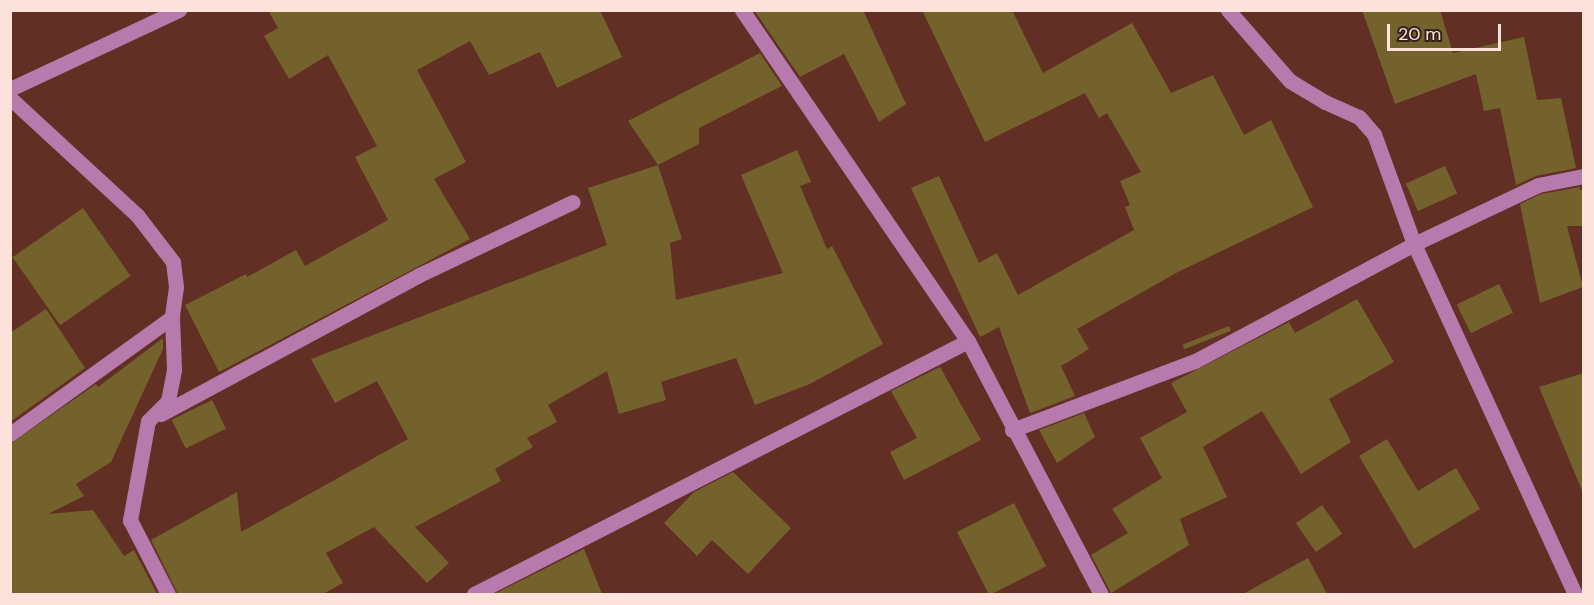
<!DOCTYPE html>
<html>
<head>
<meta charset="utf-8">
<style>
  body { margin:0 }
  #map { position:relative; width:1594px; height:605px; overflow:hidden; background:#622f24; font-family:"DM Sans",sans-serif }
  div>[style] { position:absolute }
  .building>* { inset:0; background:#73622b; transform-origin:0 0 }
  .minor>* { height:15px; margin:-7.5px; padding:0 7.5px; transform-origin:7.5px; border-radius:7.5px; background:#b77aad }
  span { translate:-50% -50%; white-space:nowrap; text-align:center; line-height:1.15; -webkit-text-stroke:5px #37201a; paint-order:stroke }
  .frame { position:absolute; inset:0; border:12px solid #fde2dc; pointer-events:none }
  .scale { position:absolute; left:1387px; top:24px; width:114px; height:27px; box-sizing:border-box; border:3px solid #fde2dc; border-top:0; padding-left:8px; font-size:18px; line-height:21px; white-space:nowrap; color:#fde2dc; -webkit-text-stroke:4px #37201a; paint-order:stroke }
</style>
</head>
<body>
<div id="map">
  <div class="building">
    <i style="clip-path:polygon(268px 10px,600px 10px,622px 57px,557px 88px,540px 52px,489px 75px,470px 41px,417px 70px,466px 162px,434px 179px,470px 239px,219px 372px,185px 305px,246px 274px,247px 277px,296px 250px,305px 266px,388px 220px,355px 157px,377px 146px,328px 55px,289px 79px,264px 36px,278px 28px)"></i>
    <i style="clip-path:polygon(754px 10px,863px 10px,906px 104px,879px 122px,844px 54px,800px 77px)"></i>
    <i style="clip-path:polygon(922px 10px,1012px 10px,1043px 73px,1132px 23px,1171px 93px,1213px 75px,1244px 135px,1271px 120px,1313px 207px,1178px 272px,1077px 329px,1089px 349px,1061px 366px,1075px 396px,1030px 413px,999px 327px,980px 337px,911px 188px,939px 176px,979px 263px,997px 253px,1018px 295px,1134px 230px,1125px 207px,1130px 205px,1120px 181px,1141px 172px,1107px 113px,1099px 118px,1085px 93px,985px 142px)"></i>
    <i style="clip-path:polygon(1362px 10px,1440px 10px,1453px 53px,1524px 37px,1537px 100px,1561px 98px,1576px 168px,1536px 176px,1516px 185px,1500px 108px,1484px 111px,1476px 74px,1395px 104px)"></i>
    <i style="clip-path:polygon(760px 53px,782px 86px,699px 128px,699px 144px,658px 165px,628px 121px)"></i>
    <i style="clip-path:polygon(797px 150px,811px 182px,800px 186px,827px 249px,832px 246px,883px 344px,810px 384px,755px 405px,736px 358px,661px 382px,666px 400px,619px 414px,607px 371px,548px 405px,557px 422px,527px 438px,533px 447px,495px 469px,501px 481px,415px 527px,449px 563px,427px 583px,374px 527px,326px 553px,343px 583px,323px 594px,178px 594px,151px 540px,237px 492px,241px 532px,408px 439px,377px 381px,335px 403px,311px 359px,607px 245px,588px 188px,658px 165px,682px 239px,670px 243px,676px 300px,783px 273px,741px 175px)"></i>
    <i style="left:1445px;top:166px;width:30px;height:43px;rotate:66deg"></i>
    <i style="clip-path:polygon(1580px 187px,1580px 190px,1584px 190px,1584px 226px,1567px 226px,1583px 287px,1540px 303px,1520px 204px,1541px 194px)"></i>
    <i style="left:83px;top:208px;width:83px;height:86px;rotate:55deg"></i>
    <i style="left:1499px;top:284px;width:32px;height:47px;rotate:64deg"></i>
    <i style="clip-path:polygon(1357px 299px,1394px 362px,1329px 399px,1351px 442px,1301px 474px,1262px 411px,1203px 447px,1227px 497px,1180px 519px,1189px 545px,1111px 593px,1091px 555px,1128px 533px,1112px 509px,1162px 478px,1140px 438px,1187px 412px,1171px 383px,1289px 322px,1295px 333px)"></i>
    <i style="clip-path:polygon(46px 309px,85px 368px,10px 422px,10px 333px)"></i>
    <i style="left:1229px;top:326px;width:5px;height:50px;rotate:68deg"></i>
    <i style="clip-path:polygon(163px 338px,163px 349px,111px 462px,76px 484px,84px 496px,48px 514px,93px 510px,124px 556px,134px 550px,157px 594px,10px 594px,10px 444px,96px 384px,98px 387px)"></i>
    <i style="clip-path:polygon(940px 367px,981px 440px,904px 480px,890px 452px,917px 438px,891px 391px)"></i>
    <i style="clip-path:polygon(1584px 373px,1584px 493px,1583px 493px,1539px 387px)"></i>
    <i style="left:212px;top:400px;width:32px;height:45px;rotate:64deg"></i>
    <i style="clip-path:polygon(1084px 413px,1095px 437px,1057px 463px,1039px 430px)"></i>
    <i style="clip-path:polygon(1387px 439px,1418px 491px,1456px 468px,1480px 509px,1414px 549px,1359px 456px)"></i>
    <i style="clip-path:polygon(733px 472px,791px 528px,748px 574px,712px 540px,697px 556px,664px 523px,694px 492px)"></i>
    <i style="left:1014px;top:503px;width:71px;height:64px;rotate:63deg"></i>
    <i style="left:1322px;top:505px;width:35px;height:32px;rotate:55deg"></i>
    <i style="clip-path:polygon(584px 549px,602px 594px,494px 594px)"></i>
    <i style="clip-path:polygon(1308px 558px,1327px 594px,1243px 594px)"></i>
  </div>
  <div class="minor">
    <i style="left:742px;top:10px;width:401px;rotate:55.7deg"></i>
    <i style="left:968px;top:341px;width:286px;rotate:62.3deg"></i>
    <i style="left:1228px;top:10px;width:94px;rotate:48.9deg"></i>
    <i style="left:1290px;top:81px;width:41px;rotate:31deg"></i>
    <i style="left:1325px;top:102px;width:37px;rotate:24deg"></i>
    <i style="left:1359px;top:117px;width:23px;rotate:49deg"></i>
    <i style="left:1374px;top:134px;width:117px;rotate:70deg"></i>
    <i style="left:1414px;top:244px;width:385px;rotate:65.3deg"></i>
    <i style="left:10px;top:89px;width:187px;rotate:-25.1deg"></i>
    <i style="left:10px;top:98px;width:173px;rotate:42.7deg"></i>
    <i style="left:137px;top:215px;width:59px;rotate:52.5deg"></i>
    <i style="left:173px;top:262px;width:25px;rotate:83deg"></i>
    <i style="left:176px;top:287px;width:30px;rotate:98deg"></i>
    <i style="left:172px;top:317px;width:53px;rotate:87.8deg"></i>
    <i style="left:174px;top:370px;width:32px;rotate:101deg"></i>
    <i style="left:168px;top:401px;width:28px;rotate:135deg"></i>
    <i style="left:148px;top:421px;width:101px;rotate:100.3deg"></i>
    <i style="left:130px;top:520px;width:83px;rotate:62.8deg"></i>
    <i style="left:161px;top:414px;width:293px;rotate:-28.3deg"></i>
    <i style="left:419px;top:275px;width:170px;rotate:-25.4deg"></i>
    <i style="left:1012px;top:430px;width:196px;rotate:-20.7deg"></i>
    <i style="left:1195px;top:361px;width:248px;rotate:-28.1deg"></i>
    <i style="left:1414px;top:244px;width:137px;rotate:-25.4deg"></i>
    <i style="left:1538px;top:185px;width:47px;rotate:-11.1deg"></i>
    <i style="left:10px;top:434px;width:200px;rotate:-35.8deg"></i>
    <i style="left:474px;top:594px;width:555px;rotate:-27.12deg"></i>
  </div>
  <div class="frame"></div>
  <div class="scale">20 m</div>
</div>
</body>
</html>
